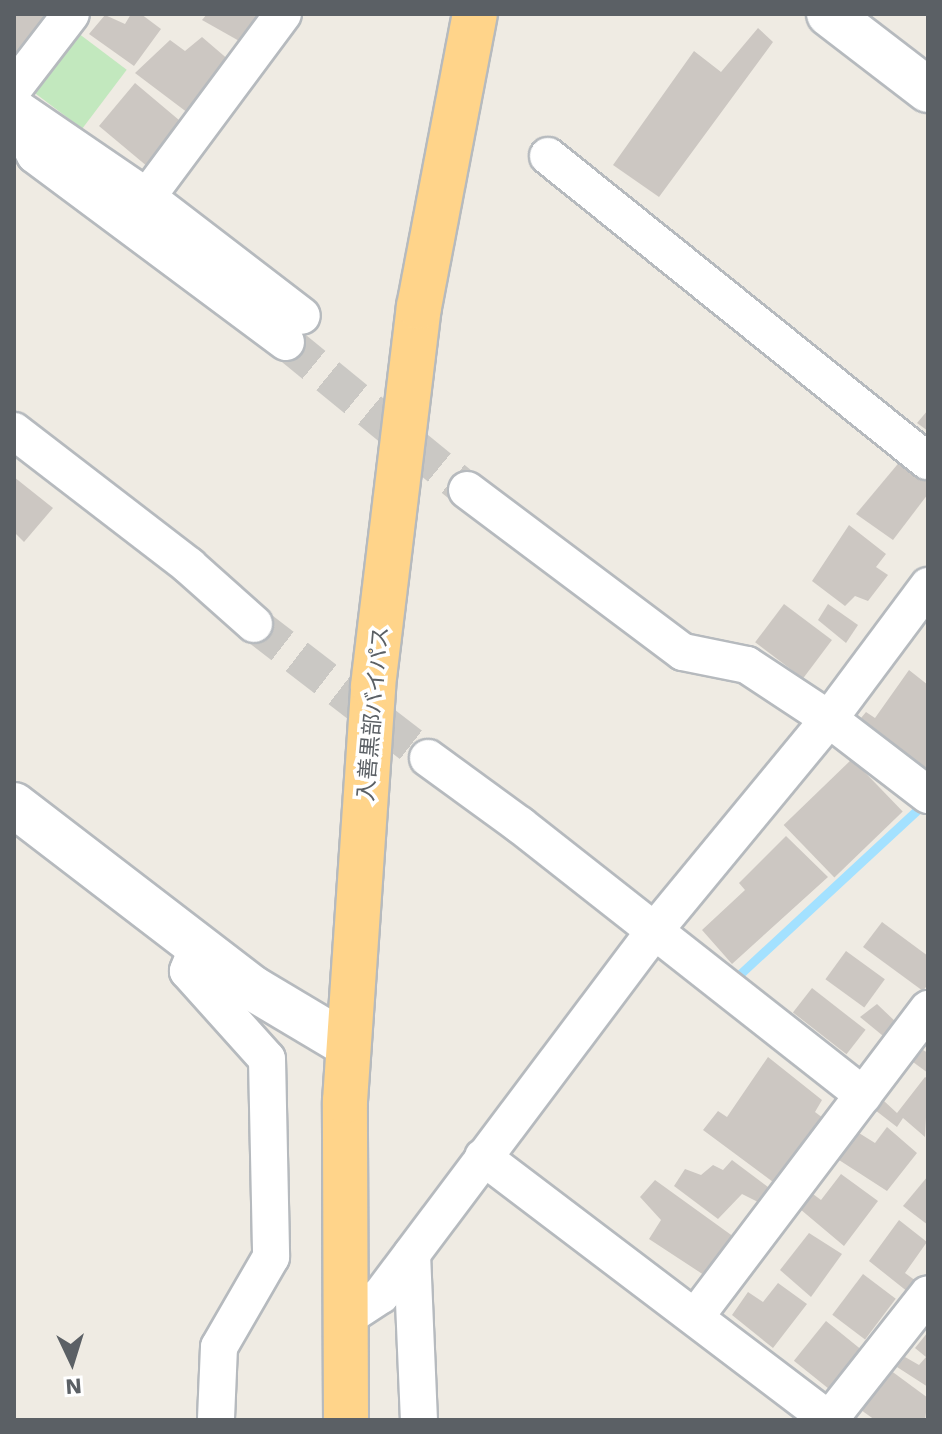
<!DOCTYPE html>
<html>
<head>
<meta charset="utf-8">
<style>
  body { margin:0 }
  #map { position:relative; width:942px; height:1434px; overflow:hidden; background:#efebe3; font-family:"Work Sans","Noto Sans JP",sans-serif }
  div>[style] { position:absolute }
  .green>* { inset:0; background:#c2e8be; transform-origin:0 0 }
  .stream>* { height:9px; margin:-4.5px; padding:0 4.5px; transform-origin:4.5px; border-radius:4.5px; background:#a3e1ff }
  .building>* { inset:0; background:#ccc7c2; transform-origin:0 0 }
  .street-tunnel>* { height:36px; margin-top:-18px; transform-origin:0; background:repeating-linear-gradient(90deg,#cac8c4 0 36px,transparent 0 54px) }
  .roads { filter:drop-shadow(2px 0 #b6babe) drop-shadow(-2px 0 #b6babe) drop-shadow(0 2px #b6babe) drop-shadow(0 -2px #b6babe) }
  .street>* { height:36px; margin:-18px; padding:0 18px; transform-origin:18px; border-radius:18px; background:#fff }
  .secondary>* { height:44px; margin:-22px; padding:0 22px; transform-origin:22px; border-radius:22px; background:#fff }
  .highway>* { height:44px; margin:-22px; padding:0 22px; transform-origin:22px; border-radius:22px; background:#ffd48a }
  span { translate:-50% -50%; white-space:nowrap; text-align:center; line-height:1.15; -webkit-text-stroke:7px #fff; paint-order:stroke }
  .street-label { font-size:22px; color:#5b6065 }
  .frame { position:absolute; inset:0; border:16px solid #5b6065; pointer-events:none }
  .north { position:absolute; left:32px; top:1322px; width:80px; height:80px; -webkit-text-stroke:6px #fff; paint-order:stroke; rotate:176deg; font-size:22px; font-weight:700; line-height:32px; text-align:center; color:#5b6065 }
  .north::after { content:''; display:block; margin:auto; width:28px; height:36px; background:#5b6065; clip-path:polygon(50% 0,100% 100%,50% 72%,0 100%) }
</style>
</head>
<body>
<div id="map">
  <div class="green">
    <i style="left:70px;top:27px;width:71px;height:74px;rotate:37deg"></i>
  </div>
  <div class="stream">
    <i style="left:740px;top:974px;width:253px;rotate:-42.8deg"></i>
  </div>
  <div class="building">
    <i style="clip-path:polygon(15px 14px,45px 14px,14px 62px,14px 16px)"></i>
    <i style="clip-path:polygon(131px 14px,141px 14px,161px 29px,134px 66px,89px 34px,105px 15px,125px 24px)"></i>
    <i style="clip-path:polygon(207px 14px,263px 14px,241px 42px,202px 20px)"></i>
    <i style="clip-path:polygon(758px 28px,773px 42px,659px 197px,613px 165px,694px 51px,721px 72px)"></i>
    <i style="clip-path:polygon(202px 37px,230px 61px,188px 113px,135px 73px,170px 40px,185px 51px)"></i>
    <i style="left:135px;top:83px;width:64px;height:56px;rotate:40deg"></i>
    <i style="clip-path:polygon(928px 410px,928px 431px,917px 423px)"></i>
    <i style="clip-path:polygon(907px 453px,928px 468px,928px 494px,893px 540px,856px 514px)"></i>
    <i style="clip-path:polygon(14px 477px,53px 508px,24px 542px,14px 532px)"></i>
    <i style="clip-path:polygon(849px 525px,886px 554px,876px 567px,888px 575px,868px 601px,855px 596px,845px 606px,812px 581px)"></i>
    <i style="left:784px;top:604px;width:60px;height:48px;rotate:37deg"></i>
    <i style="clip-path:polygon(828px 604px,858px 625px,846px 643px,818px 620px)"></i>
    <i style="clip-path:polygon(909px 670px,928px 685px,928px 777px,856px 724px,866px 712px,875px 718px)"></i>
    <i style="left:852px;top:759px;width:73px;height:95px;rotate:46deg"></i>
    <i style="clip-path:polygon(786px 836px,828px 877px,732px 964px,702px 930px,745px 890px,739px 883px)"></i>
    <i style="clip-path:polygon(882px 922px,928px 956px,928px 984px,923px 991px,863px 947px)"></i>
    <i style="left:846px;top:951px;width:48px;height:35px;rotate:36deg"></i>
    <i style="left:812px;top:988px;width:68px;height:31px;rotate:38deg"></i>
    <i style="clip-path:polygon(877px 1004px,898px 1024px,888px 1040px,860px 1017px)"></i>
    <i style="clip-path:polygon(923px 1050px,928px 1053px,928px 1073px,913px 1062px)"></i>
    <i style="clip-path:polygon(768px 1057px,822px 1100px,815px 1112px,823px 1118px,773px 1182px,703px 1130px,718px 1111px,727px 1117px)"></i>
    <i style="clip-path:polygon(925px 1077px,928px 1079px,925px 1137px,903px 1118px,897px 1127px,875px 1110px,884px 1101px,897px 1113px)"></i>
    <i style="clip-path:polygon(887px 1127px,917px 1153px,887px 1191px,839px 1160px,859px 1133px,875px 1143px)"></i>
    <i style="clip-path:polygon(732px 1160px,772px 1190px,760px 1203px,742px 1194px,718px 1219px,674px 1186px,685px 1169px,701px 1175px,713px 1165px,723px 1170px)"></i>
    <i style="clip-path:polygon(841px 1174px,878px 1201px,844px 1246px,800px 1209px,813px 1194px,821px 1200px)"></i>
    <i style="clip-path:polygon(928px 1176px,928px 1225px,903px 1206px)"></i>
    <i style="clip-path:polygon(655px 1180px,734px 1237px,707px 1277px,649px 1239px,661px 1220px,640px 1197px)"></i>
    <i style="clip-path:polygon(899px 1220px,927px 1242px,905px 1273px,916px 1281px,908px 1292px,869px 1261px)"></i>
    <i style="clip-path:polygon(809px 1233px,842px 1254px,811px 1297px,780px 1270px)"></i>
    <i style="left:863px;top:1274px;width:41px;height:51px;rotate:37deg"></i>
    <i style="clip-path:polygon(778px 1283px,807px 1304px,773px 1348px,732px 1315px,748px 1292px,763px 1302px)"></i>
    <i style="left:826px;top:1321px;width:46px;height:51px;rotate:39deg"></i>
    <i style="clip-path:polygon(928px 1332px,928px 1387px,897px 1367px,905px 1357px,919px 1365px,926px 1357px,915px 1348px)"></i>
    <i style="clip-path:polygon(890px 1370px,928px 1398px,925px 1420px,875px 1420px,861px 1410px)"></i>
  </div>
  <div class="street-tunnel">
    <i style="left:286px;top:342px;width:234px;rotate:39.3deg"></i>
    <i style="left:254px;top:624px;width:220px;rotate:37.6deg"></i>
  </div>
  <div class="roads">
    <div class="street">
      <i style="left:14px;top:88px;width:93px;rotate:-52.4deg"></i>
      <i style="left:14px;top:106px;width:161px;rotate:34.4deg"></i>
      <i style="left:147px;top:197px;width:228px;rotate:-53.4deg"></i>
      <i style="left:14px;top:116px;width:44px;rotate:61.7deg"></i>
      <i style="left:35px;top:155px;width:313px;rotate:36.7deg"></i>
      <i style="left:548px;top:156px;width:487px;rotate:38.8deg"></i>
      <i style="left:147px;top:197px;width:195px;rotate:37.5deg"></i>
      <i style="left:14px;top:431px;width:221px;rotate:37.6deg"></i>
      <i style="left:189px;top:566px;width:87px;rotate:41.7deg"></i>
      <i style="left:467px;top:490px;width:270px;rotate:36.9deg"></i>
      <i style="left:683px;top:652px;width:65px;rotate:11.5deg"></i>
      <i style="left:747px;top:665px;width:98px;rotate:33.4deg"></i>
      <i style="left:829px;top:719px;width:125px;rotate:37.5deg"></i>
      <i style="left:428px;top:758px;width:114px;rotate:36.1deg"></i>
      <i style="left:520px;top:825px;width:437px;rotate:38.2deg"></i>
      <i style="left:198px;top:946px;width:27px;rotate:112deg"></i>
      <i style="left:188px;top:971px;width:118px;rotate:48.1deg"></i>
      <i style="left:267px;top:1059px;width:198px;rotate:88.8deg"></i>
      <i style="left:271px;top:1257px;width:104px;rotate:120deg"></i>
      <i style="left:219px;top:1347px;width:73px;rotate:92.4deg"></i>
      <i style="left:483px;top:1157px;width:435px;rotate:37.2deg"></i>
      <i style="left:412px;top:1254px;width:166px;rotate:87.6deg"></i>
      <i style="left:696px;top:1316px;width:385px;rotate:-52.9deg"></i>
      <i style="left:346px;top:1318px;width:42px;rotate:-33.3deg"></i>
      <i style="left:381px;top:1295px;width:456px;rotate:-53.1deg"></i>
      <i style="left:655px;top:930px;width:273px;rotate:-50.5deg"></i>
      <i style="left:829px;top:719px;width:166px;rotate:-53.3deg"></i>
      <i style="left:829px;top:1420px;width:160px;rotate:-51.8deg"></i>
    </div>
    <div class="secondary">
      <i style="left:829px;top:14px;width:125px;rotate:37.5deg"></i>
      <i style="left:14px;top:805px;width:302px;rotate:37.5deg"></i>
      <i style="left:254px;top:989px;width:109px;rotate:30.8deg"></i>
    </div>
    <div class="highway">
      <i style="left:346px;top:1420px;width:319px;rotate:-90.2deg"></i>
      <i style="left:345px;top:1101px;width:416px;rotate:-86.1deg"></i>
      <i style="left:373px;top:686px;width:382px;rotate:-83.1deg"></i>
      <i style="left:419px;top:307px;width:298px;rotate:-79.2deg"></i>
    </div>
  </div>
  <div class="street-label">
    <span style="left:373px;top:714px;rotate:-85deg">入善黒部バイパス</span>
  </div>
  <div class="frame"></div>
  <div class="north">N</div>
</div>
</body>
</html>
